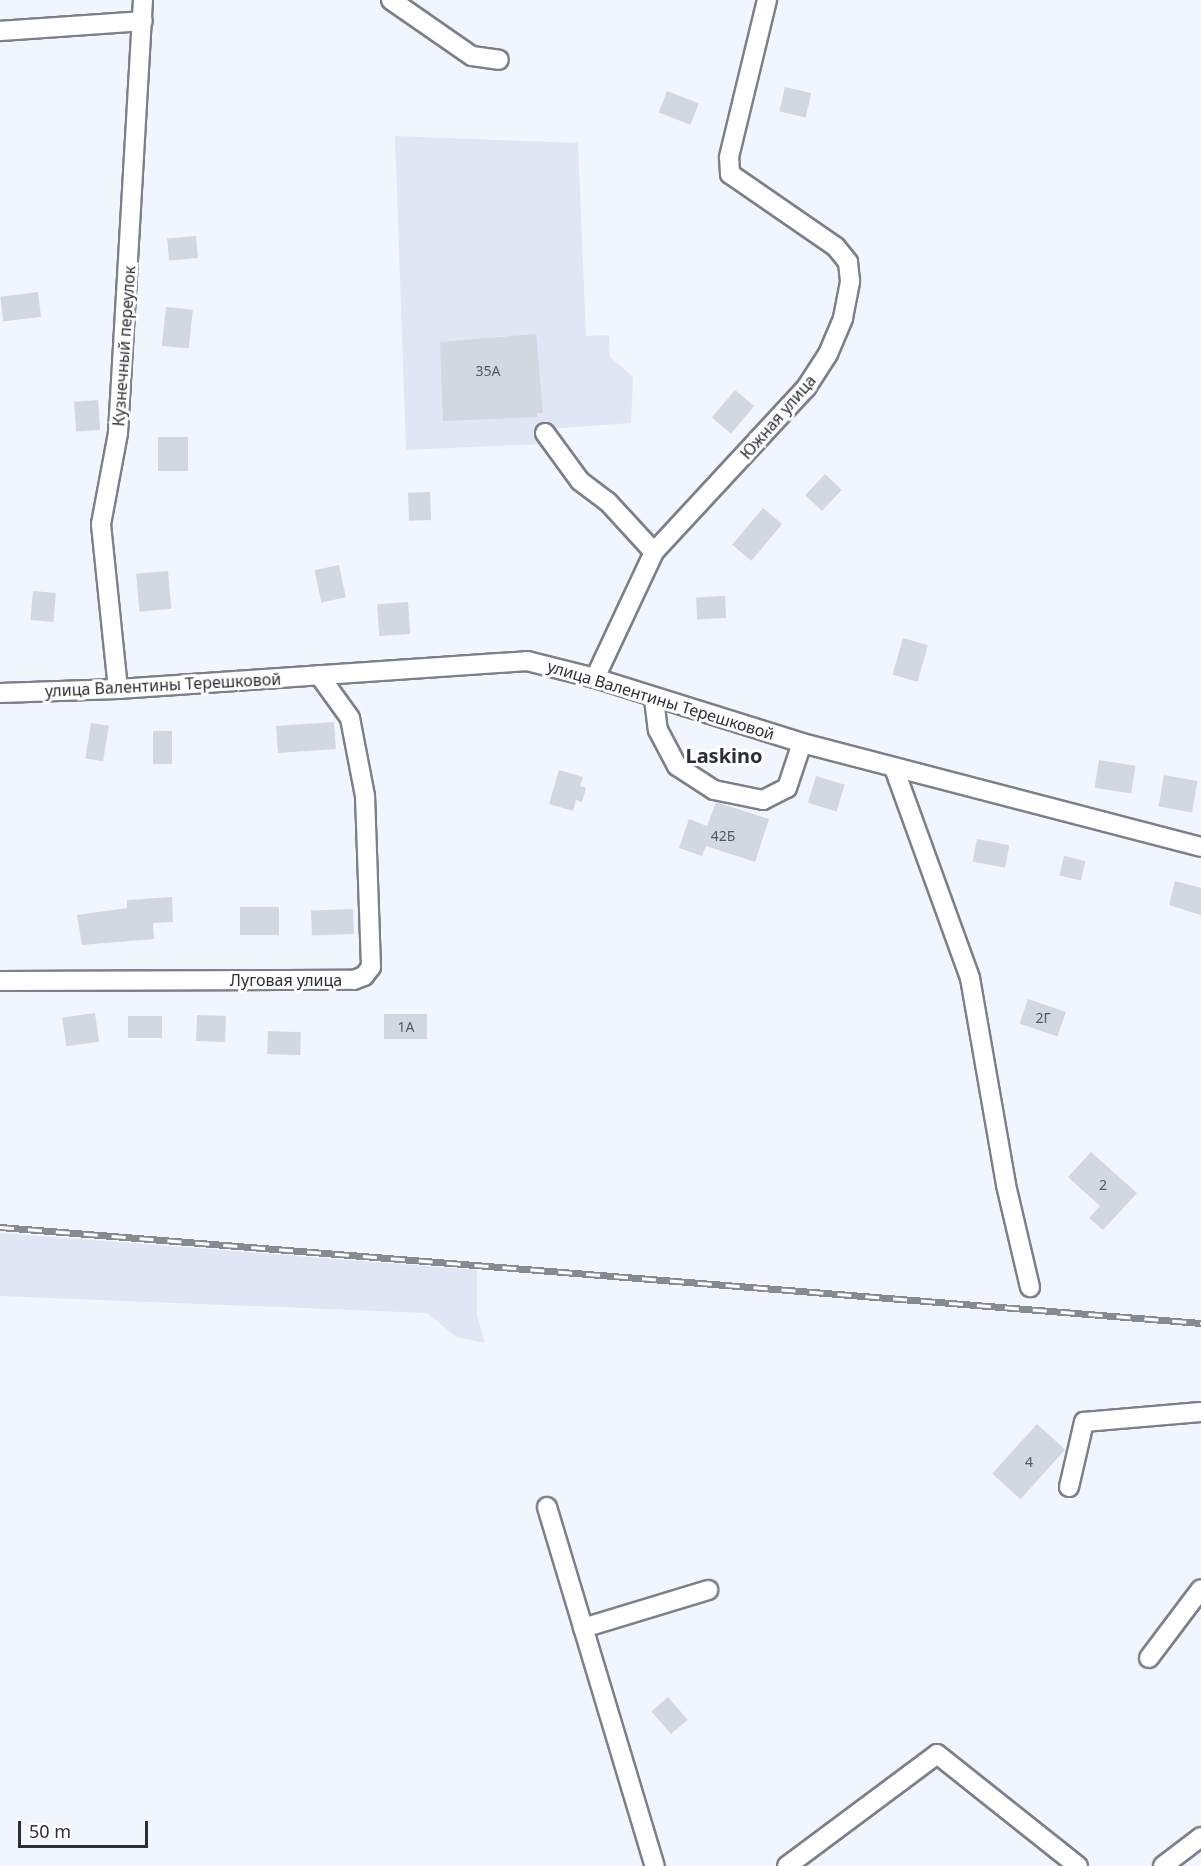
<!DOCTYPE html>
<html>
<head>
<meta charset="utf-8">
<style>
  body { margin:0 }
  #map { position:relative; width:1201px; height:1866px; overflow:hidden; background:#f1f5fe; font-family:"Noto Sans",sans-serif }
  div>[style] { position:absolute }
  .built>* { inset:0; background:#e0e6f4 }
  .building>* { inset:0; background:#d2d7e2; transform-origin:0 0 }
  .roads { filter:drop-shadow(2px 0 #7b808a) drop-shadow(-2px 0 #7b808a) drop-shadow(0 2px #7b808a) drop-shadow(0 -2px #7b808a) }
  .minor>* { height:18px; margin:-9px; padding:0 9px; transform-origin:9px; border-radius:9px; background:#fff }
  .rail>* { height:7px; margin-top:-3.5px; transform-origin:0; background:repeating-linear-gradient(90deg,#fff 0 14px,#878a90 0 28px); box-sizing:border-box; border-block:2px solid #878a90 }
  span { translate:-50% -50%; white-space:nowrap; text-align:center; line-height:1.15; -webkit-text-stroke:6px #fff; paint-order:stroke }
  .number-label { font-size:14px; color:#56585e }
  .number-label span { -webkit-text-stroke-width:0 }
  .street-label { font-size:16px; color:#2c2e32 }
  .quarter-label { font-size:20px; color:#2c2e32; font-weight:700 }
  .scale { position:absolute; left:18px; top:1821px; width:130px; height:27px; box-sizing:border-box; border:3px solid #2c2e32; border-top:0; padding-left:8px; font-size:18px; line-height:21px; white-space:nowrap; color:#2c2e32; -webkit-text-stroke:4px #fff; paint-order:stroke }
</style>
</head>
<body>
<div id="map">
  <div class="built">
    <i style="clip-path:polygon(395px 136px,578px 143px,586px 336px,609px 335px,610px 357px,633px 377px,631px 423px,548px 429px,540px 435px,540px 444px,406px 450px)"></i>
    <i style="clip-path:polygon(0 1233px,477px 1270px,477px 1315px,485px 1343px,456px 1337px,427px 1313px,0 1296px)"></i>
  </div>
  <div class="building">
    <i style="left:785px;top:87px;width:27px;height:25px;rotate:13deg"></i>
    <i style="left:667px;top:91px;width:34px;height:23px;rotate:21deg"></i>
    <i style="left:196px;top:236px;width:22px;height:29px;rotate:85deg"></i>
    <i style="left:38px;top:292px;width:25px;height:38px;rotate:83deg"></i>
    <i style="left:166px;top:307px;width:27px;height:39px;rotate:6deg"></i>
    <i style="clip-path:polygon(536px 334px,543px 413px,537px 413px,537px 417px,443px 421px,440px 342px)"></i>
    <i style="left:735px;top:390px;width:25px;height:36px;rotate:40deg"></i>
    <i style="left:98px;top:400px;width:30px;height:24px;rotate:86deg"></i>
    <i style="left:158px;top:437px;width:30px;height:34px"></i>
    <i style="left:825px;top:474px;width:23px;height:29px;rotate:43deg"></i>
    <i style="left:430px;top:492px;width:28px;height:22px;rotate:88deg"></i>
    <i style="left:763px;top:508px;width:25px;height:48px;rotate:40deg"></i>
    <i style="left:339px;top:565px;width:33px;height:25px;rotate:78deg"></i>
    <i style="left:168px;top:571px;width:38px;height:32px;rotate:85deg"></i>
    <i style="left:33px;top:591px;width:23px;height:29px;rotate:5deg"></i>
    <i style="left:725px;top:596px;width:22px;height:29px;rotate:87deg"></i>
    <i style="left:408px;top:602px;width:32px;height:31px;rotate:86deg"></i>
    <i style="left:903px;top:638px;width:26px;height:38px;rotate:16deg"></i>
    <i style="left:334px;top:722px;width:27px;height:58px;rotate:86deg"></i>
    <i style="left:91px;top:723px;width:18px;height:36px;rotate:9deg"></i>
    <i style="left:153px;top:731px;width:19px;height:33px"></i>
    <i style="left:1099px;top:760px;width:37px;height:28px;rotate:9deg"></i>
    <i style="clip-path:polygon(559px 770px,583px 777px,580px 786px,586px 788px,582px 802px,576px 800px,573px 811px,549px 804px)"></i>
    <i style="left:1164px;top:775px;width:34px;height:32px;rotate:10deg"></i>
    <i style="left:816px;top:776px;width:30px;height:28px;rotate:17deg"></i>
    <i style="clip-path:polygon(716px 802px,769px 819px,755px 862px,706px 846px,702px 856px,679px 848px,689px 819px,707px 826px)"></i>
    <i style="left:977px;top:839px;width:33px;height:23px;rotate:11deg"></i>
    <i style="left:1064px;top:856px;width:22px;height:20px;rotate:13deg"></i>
    <i style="clip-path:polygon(1175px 881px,1201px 888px,1201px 915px,1169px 905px)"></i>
    <i style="clip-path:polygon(172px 897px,173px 922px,153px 923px,154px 939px,82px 945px,77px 915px,127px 908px,127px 900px)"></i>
    <i style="left:279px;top:907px;width:28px;height:39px;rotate:90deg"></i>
    <i style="left:353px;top:909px;width:25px;height:42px;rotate:88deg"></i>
    <i style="left:1028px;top:999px;width:40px;height:26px;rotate:19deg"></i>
    <i style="left:95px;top:1013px;width:29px;height:33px;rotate:82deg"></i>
    <i style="left:384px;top:1014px;width:43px;height:25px"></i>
    <i style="left:197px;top:1015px;width:29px;height:26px;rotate:2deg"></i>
    <i style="left:162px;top:1016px;width:22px;height:34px;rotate:90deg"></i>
    <i style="left:268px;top:1031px;width:33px;height:23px;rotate:2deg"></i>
    <i style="clip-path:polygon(1091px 1152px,1137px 1193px,1103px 1230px,1089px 1218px,1100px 1206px,1068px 1177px)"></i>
    <i style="left:1037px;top:1424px;width:38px;height:67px;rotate:42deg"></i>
    <i style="left:668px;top:1697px;width:30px;height:22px;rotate:49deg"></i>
  </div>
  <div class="roads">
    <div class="minor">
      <i style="left:391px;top:0;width:98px;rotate:34.7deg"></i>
      <i style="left:472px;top:56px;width:27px;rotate:8deg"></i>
      <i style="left:0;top:31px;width:143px;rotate:-4deg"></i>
      <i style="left:545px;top:433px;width:59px;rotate:53.9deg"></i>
      <i style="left:580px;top:481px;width:35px;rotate:37deg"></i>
      <i style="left:608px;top:502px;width:68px;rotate:47.4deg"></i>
      <i style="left:595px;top:678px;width:139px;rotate:-64.9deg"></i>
      <i style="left:654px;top:552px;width:224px;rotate:-47.2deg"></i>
      <i style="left:806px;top:388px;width:40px;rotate:-57.1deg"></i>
      <i style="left:828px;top:354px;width:39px;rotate:-67deg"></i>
      <i style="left:843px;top:318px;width:38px;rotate:-79deg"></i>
      <i style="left:850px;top:281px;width:19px;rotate:-96deg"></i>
      <i style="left:848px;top:262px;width:19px;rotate:-129deg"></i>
      <i style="left:836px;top:247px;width:129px;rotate:-145.4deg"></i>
      <i style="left:730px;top:174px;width:17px;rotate:-93deg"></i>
      <i style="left:729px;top:157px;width:162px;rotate:-76.4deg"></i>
      <i style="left:118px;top:689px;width:166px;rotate:-95.9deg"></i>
      <i style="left:101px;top:524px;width:93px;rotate:-79.4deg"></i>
      <i style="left:118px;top:433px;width:434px;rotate:-86.7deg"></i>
      <i style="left:0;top:693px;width:118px;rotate:-1.9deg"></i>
      <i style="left:118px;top:689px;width:410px;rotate:-3.9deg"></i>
      <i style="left:527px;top:661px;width:70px;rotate:14deg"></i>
      <i style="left:595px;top:678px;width:217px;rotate:17.4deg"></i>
      <i style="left:802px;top:743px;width:412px;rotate:14.6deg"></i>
      <i style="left:654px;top:699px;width:31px;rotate:83deg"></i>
      <i style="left:658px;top:730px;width:41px;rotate:62.2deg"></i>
      <i style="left:677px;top:766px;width:44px;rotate:33deg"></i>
      <i style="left:714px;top:790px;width:50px;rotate:11.5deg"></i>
      <i style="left:763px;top:800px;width:27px;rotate:-27deg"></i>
      <i style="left:787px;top:788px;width:47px;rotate:-71.6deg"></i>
      <i style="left:894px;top:768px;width:223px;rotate:70.1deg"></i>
      <i style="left:970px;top:978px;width:210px;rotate:80.1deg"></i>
      <i style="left:1006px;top:1185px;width:105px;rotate:76.8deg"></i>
      <i style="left:0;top:981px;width:354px;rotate:-0.2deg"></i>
      <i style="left:354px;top:980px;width:11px;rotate:-22deg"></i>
      <i style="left:364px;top:976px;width:11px;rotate:-52deg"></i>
      <i style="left:371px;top:967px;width:171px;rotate:-92deg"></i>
      <i style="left:365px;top:796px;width:79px;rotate:-100.9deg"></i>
      <i style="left:350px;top:718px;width:53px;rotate:-125.8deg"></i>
      <i style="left:1069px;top:1487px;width:67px;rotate:-77deg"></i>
      <i style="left:1084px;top:1422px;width:117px;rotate:-4.9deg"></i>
      <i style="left:547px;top:1507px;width:375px;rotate:73.3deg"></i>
      <i style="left:583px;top:1628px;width:131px;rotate:-16.9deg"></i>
      <i style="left:1149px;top:1658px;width:86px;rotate:-53deg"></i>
      <i style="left:787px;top:1866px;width:187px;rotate:-36.7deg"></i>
      <i style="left:937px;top:1754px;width:180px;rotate:38.5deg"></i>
      <i style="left:1163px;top:1866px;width:48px;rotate:-37.3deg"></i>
    </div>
  </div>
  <div class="rail">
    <i style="left:0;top:1227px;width:1205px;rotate:4.57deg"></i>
  </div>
  <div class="number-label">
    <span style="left:488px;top:371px">35А</span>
    <span style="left:723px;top:836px">42Б</span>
    <span style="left:1043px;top:1018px">2Г</span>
    <span style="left:406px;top:1027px">1А</span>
    <span style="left:1103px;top:1185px">2</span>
    <span style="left:1029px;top:1462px">4</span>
  </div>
  <div class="street-label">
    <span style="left:124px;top:346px;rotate:-86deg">Кузнечный переулок</span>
    <span style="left:778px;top:417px;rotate:-49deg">Южная улица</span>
    <span style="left:163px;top:685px;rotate:-3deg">улица Валентины Терешковой</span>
    <span style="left:661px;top:700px;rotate:17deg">улица Валентины Терешковой</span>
    <span style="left:286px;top:980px">Луговая улица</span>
  </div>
  <div class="quarter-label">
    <span style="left:724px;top:755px">Laskino</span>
  </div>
  <div class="scale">50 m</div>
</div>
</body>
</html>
